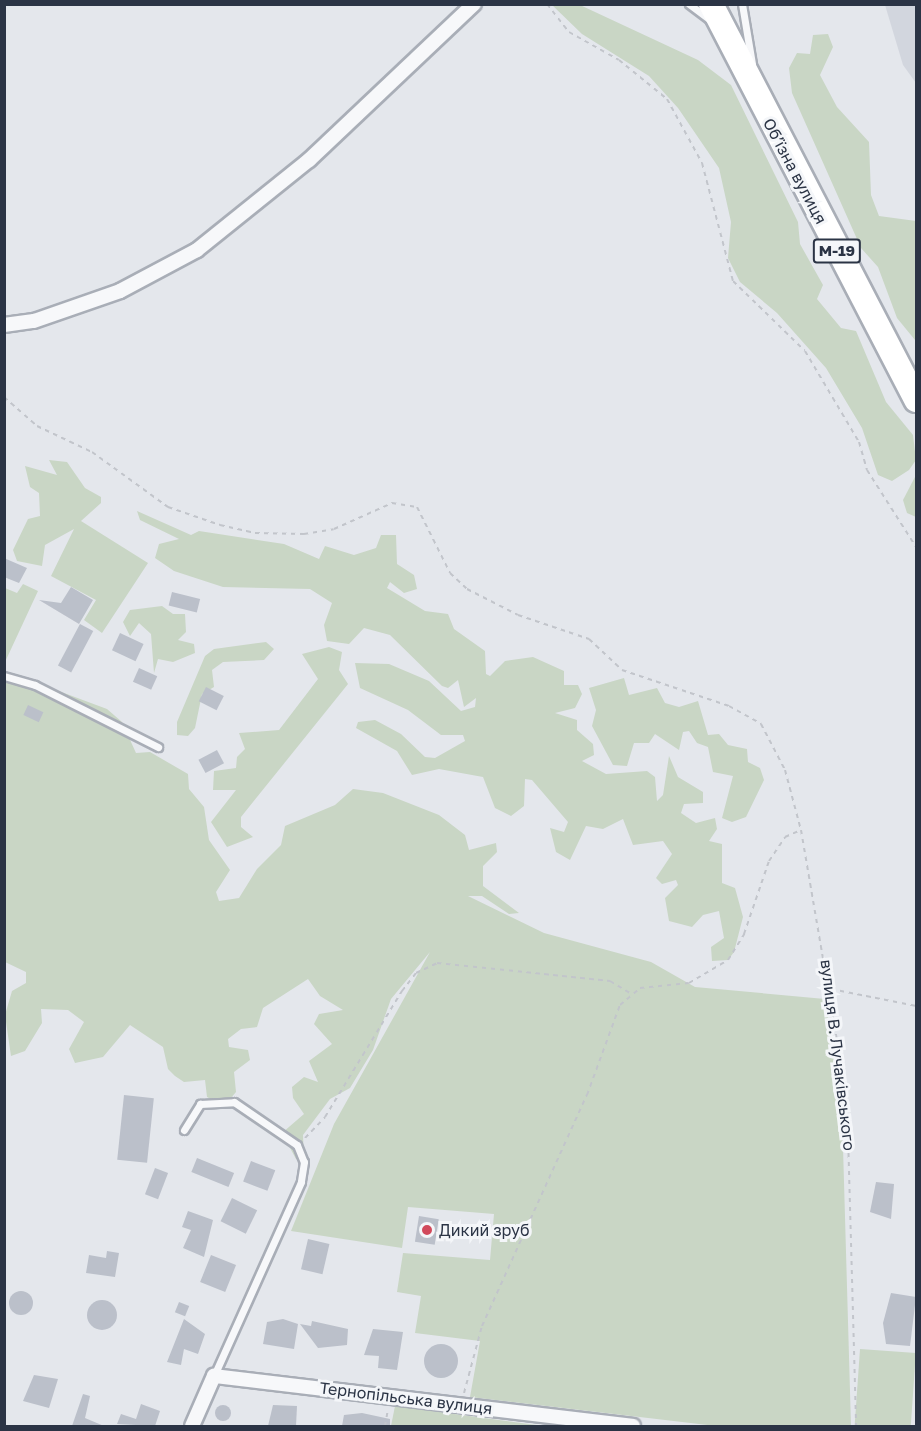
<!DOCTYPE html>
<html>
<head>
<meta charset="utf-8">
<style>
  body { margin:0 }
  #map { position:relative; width:921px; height:1431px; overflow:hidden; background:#e4e7ec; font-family:"Golos Text",sans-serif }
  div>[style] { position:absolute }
  .built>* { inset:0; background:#d2d6de }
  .green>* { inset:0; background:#c9d6c5; transform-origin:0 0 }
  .building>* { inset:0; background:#bbc0ca; transform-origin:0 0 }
  .round { border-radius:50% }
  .path>* { height:2px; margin-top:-1px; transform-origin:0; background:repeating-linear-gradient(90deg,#c2c5cb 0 4.5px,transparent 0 9px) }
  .roads { filter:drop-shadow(2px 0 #a9aeb7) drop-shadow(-2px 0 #a9aeb7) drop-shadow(0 2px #a9aeb7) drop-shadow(0 -2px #a9aeb7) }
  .service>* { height:7px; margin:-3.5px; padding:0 3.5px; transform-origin:3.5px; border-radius:3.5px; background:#f7f8fa }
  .minor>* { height:14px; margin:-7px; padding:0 7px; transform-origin:7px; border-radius:7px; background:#f7f8fa }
  .trunk>* { height:24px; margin:-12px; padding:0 12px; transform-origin:12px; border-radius:12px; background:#fff }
  .dots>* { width:16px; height:16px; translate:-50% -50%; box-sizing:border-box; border:3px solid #f4f6f9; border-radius:50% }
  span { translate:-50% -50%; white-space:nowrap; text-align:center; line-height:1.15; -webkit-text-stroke:6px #f4f6f9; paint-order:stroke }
  .shield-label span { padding:2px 4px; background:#f4f6f9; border:2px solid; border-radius:4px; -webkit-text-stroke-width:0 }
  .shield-label { font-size:15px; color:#2b3445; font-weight:700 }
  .street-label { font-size:16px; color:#2b3445 }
  .poi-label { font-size:16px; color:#2b3445 }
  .left { translate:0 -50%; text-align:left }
  .frame { position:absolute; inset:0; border:6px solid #2b3445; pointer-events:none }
</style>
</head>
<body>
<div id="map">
  <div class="built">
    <i style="clip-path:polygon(885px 5px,916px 5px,916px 83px,903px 65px)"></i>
  </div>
  <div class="green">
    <i style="clip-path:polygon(552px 5px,580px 5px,698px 60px,731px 85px,798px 222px,800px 244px,823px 285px,817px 299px,841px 328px,856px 331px,886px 402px,913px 435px,916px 460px,909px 470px,892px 481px,878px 475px,862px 428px,826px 368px,777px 313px,740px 282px,728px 258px,731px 222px,719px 168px,678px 108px,649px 76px,582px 34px)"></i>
    <i style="clip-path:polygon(828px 34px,833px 47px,820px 75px,837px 107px,869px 142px,871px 195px,879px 216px,916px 221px,915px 340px,897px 318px,878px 267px,861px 248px,792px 93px,789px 68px,797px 53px,810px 54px,813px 35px)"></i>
    <i style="clip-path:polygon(49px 460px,67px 462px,85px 488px,101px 497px,101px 503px,81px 521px,148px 563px,102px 633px,84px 620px,96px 600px,51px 576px,74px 529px,45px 545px,42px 566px,17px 561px,13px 550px,28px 519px,40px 516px,39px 493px,30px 487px,25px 466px,57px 475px)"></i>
    <i style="clip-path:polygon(916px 475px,916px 517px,907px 513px,903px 500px)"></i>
    <i style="clip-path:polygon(137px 511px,191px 535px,199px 531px,284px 544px,319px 559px,325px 546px,354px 555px,376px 548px,381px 535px,396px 535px,397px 564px,414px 575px,417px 589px,404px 593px,390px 582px,387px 588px,425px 611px,448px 614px,454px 629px,485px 651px,486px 674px,490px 676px,505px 661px,533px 657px,564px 671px,564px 685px,578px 685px,582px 694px,575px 708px,555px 713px,577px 720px,577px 730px,593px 744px,594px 755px,582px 761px,606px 774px,647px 771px,655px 777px,657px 801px,663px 795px,669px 756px,678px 777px,703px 792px,703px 803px,684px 804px,681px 813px,696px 823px,715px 818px,717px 829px,709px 841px,722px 844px,722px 883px,735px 888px,743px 917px,734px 952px,728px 960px,712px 961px,711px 947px,724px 938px,719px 911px,703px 915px,692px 927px,669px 921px,665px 898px,678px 885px,676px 880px,662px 884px,656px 878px,672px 854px,663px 841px,633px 845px,623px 819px,603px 829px,586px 826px,570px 860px,556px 852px,550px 828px,564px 832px,568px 822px,532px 780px,525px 779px,524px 806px,511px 816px,495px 808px,483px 777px,439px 769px,412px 775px,397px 751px,356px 728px,358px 722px,375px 720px,401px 734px,425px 757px,435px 758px,465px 741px,463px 735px,441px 735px,408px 710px,360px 688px,355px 663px,389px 664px,429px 681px,461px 711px,475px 707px,476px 698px,464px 707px,458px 680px,448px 688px,442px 686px,390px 635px,364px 628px,349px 644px,327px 641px,324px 625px,332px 603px,310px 589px,223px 587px,174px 571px,155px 558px,159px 544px,179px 539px,140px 520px)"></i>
    <i style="clip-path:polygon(23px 584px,38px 591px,5px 662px,5px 588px,17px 593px)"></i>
    <i style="clip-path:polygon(162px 606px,173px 614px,185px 614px,186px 632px,178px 640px,194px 644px,195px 653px,173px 662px,158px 659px,154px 673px,151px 634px,139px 623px,130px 636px,123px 622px,130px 610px)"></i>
    <i style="clip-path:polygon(266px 642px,274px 649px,264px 660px,223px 662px,212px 670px,214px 687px,202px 694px,195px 728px,188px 736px,177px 735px,177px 722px,205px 656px,214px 649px)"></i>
    <i style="clip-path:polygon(329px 647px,342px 652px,339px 670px,348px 684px,241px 817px,241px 827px,253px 837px,227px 847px,211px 822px,236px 790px,213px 790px,214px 771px,236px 768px,237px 757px,245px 749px,239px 733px,279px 730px,318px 679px,302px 654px)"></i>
    <i style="clip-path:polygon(5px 671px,107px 709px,122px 722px,136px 753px,150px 752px,188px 774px,189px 789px,204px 807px,209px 840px,230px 870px,216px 892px,219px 901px,239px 898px,257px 869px,281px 845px,285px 826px,335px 805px,353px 789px,383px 793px,439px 815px,465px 835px,469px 850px,496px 843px,497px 852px,483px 866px,483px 886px,519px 913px,509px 914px,482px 896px,468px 896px,544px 933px,651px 962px,695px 987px,825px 999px,842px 1112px,851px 1426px,716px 1426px,470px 1397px,480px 1341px,415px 1333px,421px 1296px,397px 1292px,403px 1253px,490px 1260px,494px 1214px,408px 1207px,402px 1248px,291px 1231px,334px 1124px,430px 952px,391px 999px,373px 1050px,350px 1088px,330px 1099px,303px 1135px,304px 1162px,296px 1159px,282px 1133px,304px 1114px,293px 1098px,292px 1087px,304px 1077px,318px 1082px,309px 1061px,332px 1044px,314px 1024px,319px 1014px,343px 1010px,320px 996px,308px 979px,263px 1008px,257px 1027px,241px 1029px,228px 1039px,229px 1047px,248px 1050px,250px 1060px,234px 1072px,236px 1092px,224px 1106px,207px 1097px,205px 1080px,184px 1082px,175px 1076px,168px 1069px,163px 1047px,130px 1025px,103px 1057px,75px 1063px,69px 1049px,84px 1022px,68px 1010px,41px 1009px,42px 1023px,25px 1051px,11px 1056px,5px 1015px,12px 991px,26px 983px,26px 972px,5px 962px)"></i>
    <i style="clip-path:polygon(624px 678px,629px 695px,657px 688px,665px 703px,679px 707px,698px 701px,708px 735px,719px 734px,728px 745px,747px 749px,748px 762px,760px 768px,764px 780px,746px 817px,732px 822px,722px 818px,733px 776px,713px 772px,708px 747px,697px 743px,689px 731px,683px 732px,679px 750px,655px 734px,649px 743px,634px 743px,627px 766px,613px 765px,592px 726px,596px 710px,589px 688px)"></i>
    <i style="left:860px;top:1349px;width:56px;height:77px;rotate:4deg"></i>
    <i style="clip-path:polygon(395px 1406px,544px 1426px,391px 1426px)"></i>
  </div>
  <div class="building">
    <i style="clip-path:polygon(4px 558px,27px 568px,19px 583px,4px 577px)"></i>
    <i style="clip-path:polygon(71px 587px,93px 600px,79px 624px,39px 600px,61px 603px)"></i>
    <i style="left:172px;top:592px;width:29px;height:14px;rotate:14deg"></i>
    <i style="left:80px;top:624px;width:15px;height:47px;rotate:28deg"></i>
    <i style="left:120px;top:633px;width:26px;height:19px;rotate:25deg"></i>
    <i style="left:139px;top:668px;width:20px;height:15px;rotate:24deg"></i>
    <i style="left:206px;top:687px;width:20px;height:16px;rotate:27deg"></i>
    <i style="left:28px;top:705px;width:17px;height:11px;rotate:25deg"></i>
    <i style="left:217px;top:750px;width:15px;height:21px;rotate:62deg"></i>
    <i style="left:124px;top:1095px;width:30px;height:65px;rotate:6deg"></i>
    <i style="left:197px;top:1158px;width:40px;height:15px;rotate:22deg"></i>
    <i style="left:251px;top:1161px;width:26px;height:22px;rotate:21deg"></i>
    <i style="left:155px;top:1168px;width:14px;height:28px;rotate:21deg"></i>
    <i style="clip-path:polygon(876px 1182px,894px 1184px,891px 1219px,870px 1212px)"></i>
    <i style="left:232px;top:1198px;width:28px;height:26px;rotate:26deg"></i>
    <i style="clip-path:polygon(188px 1211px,213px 1220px,204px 1257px,183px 1248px,191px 1230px,182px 1227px)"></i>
    <i style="left:419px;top:1216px;width:20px;height:26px;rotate:9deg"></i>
    <i style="left:308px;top:1239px;width:22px;height:31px;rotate:13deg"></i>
    <i style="clip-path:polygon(107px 1251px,119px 1253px,115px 1277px,86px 1273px,89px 1255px,106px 1258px)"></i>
    <i style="left:211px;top:1255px;width:27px;height:29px;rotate:22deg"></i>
    <i class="round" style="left:9px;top:1291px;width:24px;height:24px"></i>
    <i style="clip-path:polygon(891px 1293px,916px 1297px,910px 1346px,886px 1344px,883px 1323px)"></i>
    <i class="round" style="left:87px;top:1300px;width:30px;height:30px"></i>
    <i style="left:179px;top:1302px;width:11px;height:11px;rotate:22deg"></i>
    <i style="clip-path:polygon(184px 1319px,205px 1334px,198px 1354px,184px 1349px,181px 1365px,167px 1362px)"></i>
    <i style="clip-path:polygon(283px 1319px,298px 1324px,294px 1349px,263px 1344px,267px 1322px)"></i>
    <i style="clip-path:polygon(312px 1321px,348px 1329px,347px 1345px,318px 1348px,300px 1324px,311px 1326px)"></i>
    <i style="clip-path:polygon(373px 1329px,403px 1332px,397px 1370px,378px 1368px,379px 1356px,364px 1355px)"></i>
    <i class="round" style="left:424px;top:1344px;width:34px;height:34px"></i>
    <i style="clip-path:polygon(34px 1375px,58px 1379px,49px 1408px,23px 1401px)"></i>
    <i style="clip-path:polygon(83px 1394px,90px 1396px,85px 1418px,104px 1426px,72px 1426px)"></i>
    <i style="clip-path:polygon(141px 1404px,160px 1411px,155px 1426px,117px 1424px,121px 1414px,136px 1419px)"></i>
    <i class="round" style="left:215px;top:1405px;width:16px;height:16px"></i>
    <i style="clip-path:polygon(273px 1405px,297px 1406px,296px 1426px,268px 1426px)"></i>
    <i style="clip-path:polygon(362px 1413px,390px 1419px,390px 1426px,342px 1426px,344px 1415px)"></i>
  </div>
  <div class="path">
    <i style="left:547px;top:4px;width:36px;rotate:52deg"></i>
    <i style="left:569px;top:32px;width:57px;rotate:29.2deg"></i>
    <i style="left:619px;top:60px;width:62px;rotate:39.1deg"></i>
    <i style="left:667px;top:99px;width:73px;rotate:61.3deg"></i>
    <i style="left:702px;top:163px;width:122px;rotate:75.3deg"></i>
    <i style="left:733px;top:281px;width:100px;rotate:44.2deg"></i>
    <i style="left:805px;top:351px;width:106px;rotate:59.3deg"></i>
    <i style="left:859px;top:442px;width:29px;rotate:74deg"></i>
    <i style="left:867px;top:470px;width:91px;rotate:57.5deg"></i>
    <i style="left:4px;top:397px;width:44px;rotate:41.3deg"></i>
    <i style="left:37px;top:426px;width:61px;rotate:25.3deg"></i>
    <i style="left:92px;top:452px;width:94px;rotate:35.9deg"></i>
    <i style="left:168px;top:507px;width:55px;rotate:19.1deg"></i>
    <i style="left:220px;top:525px;width:36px;rotate:13deg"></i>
    <i style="left:255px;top:533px;width:49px;rotate:1.2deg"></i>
    <i style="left:304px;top:534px;width:30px;rotate:-9deg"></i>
    <i style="left:334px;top:529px;width:64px;rotate:-24.1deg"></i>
    <i style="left:392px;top:503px;width:25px;rotate:9deg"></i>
    <i style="left:417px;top:507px;width:74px;rotate:63.4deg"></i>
    <i style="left:450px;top:573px;width:23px;rotate:43deg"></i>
    <i style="left:467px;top:589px;width:57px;rotate:27deg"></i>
    <i style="left:518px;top:615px;width:75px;rotate:18.7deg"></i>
    <i style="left:589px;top:639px;width:45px;rotate:43.2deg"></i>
    <i style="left:622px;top:670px;width:113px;rotate:18.6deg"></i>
    <i style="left:729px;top:706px;width:37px;rotate:29deg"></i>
    <i style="left:761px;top:724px;width:52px;rotate:62.4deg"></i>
    <i style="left:785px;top:770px;width:62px;rotate:75.1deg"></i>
    <i style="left:801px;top:830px;width:273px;rotate:80.3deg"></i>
    <i style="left:847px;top:1099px;width:327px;rotate:88.4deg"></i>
    <i style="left:831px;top:989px;width:87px;rotate:11.3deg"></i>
    <i style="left:305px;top:1138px;width:29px;rotate:-46deg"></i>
    <i style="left:325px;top:1117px;width:148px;rotate:-58.6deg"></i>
    <i style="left:402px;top:991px;width:23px;rotate:-52deg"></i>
    <i style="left:416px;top:973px;width:23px;rotate:-25deg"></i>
    <i style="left:437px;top:963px;width:174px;rotate:5.9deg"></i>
    <i style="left:610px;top:981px;width:23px;rotate:31deg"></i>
    <i style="left:464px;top:1393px;width:69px;rotate:-75deg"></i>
    <i style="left:482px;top:1326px;width:254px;rotate:-65.6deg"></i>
    <i style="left:587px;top:1095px;width:96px;rotate:-69.9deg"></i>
    <i style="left:620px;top:1005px;width:26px;rotate:-40deg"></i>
    <i style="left:640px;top:988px;width:49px;rotate:-5.8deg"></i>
    <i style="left:689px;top:983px;width:45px;rotate:-30.5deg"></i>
    <i style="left:728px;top:960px;width:31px;rotate:-58deg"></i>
    <i style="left:744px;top:934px;width:77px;rotate:-71.1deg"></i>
    <i style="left:769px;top:861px;width:29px;rotate:-56deg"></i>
    <i style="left:785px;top:837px;width:17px;rotate:-24deg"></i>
    <i style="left:385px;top:1426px;width:17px;rotate:-80deg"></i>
  </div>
  <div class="roads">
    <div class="service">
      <i style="left:689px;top:4px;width:25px;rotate:37deg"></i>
      <i style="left:742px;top:4px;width:61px;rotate:80.5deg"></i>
      <i style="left:4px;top:676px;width:32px;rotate:16deg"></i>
      <i style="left:35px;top:685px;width:138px;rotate:26.8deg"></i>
      <i style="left:184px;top:1130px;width:31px;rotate:-58deg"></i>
      <i style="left:200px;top:1104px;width:34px;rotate:-3deg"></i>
      <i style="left:234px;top:1102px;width:76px;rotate:34.3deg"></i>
      <i style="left:297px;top:1145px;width:18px;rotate:68deg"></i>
      <i style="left:304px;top:1162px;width:20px;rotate:99deg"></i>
      <i style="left:301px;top:1182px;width:213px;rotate:114.2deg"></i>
    </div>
    <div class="minor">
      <i style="left:4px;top:325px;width:30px;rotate:-8deg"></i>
      <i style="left:34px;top:321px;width:91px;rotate:-19.2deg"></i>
      <i style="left:120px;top:291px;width:87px;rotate:-28deg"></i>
      <i style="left:197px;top:250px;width:144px;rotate:-38.8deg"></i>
      <i style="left:309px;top:160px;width:227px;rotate:-43.4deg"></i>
      <i style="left:192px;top:1426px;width:55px;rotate:-66.3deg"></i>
      <i style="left:214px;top:1376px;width:422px;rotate:6.8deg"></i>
    </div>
    <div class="trunk">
      <i style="left:711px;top:4px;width:446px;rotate:62.6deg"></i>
    </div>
  </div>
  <div class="dots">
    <i style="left:427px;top:1230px;background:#d1495b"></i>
  </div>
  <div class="shield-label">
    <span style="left:837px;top:251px">М-19</span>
  </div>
  <div class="street-label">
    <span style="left:795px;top:171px;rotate:62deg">Обʼїзна вулиця</span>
    <span style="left:838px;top:1055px;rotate:83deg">вулиця В. Лучаківського</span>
    <span style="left:406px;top:1398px;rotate:7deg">Тернопільська вулиця</span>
  </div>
  <div class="poi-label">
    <span class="left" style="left:439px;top:1230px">Дикий зруб</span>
  </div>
  <div class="frame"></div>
</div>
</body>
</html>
